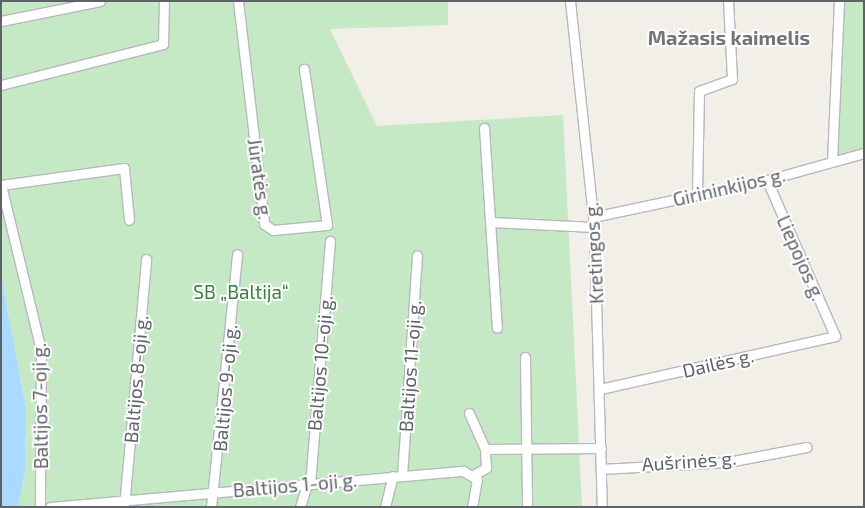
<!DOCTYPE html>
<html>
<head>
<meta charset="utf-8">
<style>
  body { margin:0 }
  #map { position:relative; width:865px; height:508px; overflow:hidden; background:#f1efe8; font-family:"Exo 2",sans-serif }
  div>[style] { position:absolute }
  .green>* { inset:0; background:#c5e8c5 }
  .water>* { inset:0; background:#aadaff }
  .roads { filter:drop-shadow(1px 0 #b5b8bc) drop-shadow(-1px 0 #b5b8bc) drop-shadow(0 1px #b5b8bc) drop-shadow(0 -1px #b5b8bc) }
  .street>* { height:9px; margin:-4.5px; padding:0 4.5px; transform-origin:4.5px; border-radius:4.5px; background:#fff }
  span { translate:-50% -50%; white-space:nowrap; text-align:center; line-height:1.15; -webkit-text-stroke:4px #fff; paint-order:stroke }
  .street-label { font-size:19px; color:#5f6368 }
  .park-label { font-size:19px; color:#348238 }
  .neighbourhood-label { font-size:20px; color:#70757a; font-weight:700 }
  .frame { position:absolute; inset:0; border:2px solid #5f6368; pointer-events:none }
</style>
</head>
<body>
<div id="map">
  <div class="green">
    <i style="clip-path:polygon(1px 1px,448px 1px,448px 25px,330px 29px,377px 126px,563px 115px,582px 507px,18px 507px,25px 472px,26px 408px,1px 275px)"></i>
    <i style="clip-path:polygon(842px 1px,864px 1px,864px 150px,835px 157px)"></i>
  </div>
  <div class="water">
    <i style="clip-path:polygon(1px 275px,26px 408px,25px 472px,18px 507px,1px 507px)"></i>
  </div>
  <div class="roads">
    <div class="street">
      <i style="left:238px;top:1px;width:225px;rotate:83.3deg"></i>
      <i style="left:264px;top:224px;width:11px;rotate:34deg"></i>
      <i style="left:273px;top:230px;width:54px;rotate:-5.3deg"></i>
      <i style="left:327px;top:225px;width:158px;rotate:-98.4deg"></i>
      <i style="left:570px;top:1px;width:227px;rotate:83.9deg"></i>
      <i style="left:594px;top:227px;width:280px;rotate:88.4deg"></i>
      <i style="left:1px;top:21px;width:101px;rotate:-11.4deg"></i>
      <i style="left:1px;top:85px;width:167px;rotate:-14.2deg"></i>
      <i style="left:163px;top:44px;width:43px;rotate:-88.7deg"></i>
      <i style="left:484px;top:128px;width:200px;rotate:86.3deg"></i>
      <i style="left:832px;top:161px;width:160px;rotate:-87.5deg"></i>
      <i style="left:1px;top:185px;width:170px;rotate:76.4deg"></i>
      <i style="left:41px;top:350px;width:157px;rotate:90.4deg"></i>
      <i style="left:1px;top:185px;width:124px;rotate:-7.9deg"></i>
      <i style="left:124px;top:168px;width:52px;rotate:84.5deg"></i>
      <i style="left:697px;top:195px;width:104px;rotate:-88.9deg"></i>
      <i style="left:699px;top:91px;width:35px;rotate:-20deg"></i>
      <i style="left:732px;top:79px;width:78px;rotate:-92.9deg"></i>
      <i style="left:593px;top:217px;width:178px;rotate:-12deg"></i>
      <i style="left:767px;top:180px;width:101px;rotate:-15.6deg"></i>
      <i style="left:491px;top:222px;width:103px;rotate:2.8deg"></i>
      <i style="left:525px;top:357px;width:150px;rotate:89.2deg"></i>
      <i style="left:600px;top:389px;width:241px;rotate:-12.7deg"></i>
      <i style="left:835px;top:336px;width:170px;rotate:-113.6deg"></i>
      <i style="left:469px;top:413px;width:39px;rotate:66deg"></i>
      <i style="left:601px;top:469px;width:127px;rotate:-3.2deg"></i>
      <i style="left:728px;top:462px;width:80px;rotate:-10.8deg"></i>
      <i style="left:475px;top:474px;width:13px;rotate:-29deg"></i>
      <i style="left:486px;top:468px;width:19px;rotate:-93deg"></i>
      <i style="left:485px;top:449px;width:116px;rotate:-0.5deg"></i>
      <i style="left:402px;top:476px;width:221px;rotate:-86.1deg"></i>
      <i style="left:310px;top:484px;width:244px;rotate:-85.3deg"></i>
      <i style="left:50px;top:507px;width:415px;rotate:-5deg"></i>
      <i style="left:463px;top:471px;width:16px;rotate:30deg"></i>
      <i style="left:477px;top:479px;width:28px;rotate:100deg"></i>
      <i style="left:124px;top:507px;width:249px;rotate:-84.9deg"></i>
      <i style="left:211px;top:507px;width:254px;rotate:-84.1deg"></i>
      <i style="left:300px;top:507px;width:24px;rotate:-73deg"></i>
      <i style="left:385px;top:507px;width:32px;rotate:-76deg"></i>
    </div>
  </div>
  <div class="street-label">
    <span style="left:260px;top:179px;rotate:82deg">Jūratės g.</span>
    <span style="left:729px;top:187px;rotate:-13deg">Girininkijos g.</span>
    <span style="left:594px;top:253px;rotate:-93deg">Kretingos g.</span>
    <span style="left:801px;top:258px;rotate:66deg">Liepojos g.</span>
    <span style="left:320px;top:363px;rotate:-85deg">Baltijos 10-oji g.</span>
    <span style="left:718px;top:363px;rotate:-13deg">Dailės g.</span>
    <span style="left:410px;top:366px;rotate:-86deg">Baltijos 11-oji g.</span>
    <span style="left:136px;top:379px;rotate:-85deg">Baltijos 8-oji g.</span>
    <span style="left:225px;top:388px;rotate:-85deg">Baltijos 9-oji g.</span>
    <span style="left:40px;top:406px;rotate:-91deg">Baltijos 7-oji g.</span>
    <span style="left:689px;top:461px;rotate:-4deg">Aušrinės g.</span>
    <span style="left:295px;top:485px;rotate:-5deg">Baltijos 1-oji g.</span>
  </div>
  <div class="park-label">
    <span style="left:241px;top:292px">SB „Baltija“</span>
  </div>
  <div class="neighbourhood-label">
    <span style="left:729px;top:37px">Mažasis kaimelis</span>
  </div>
  <div class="frame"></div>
</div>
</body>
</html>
